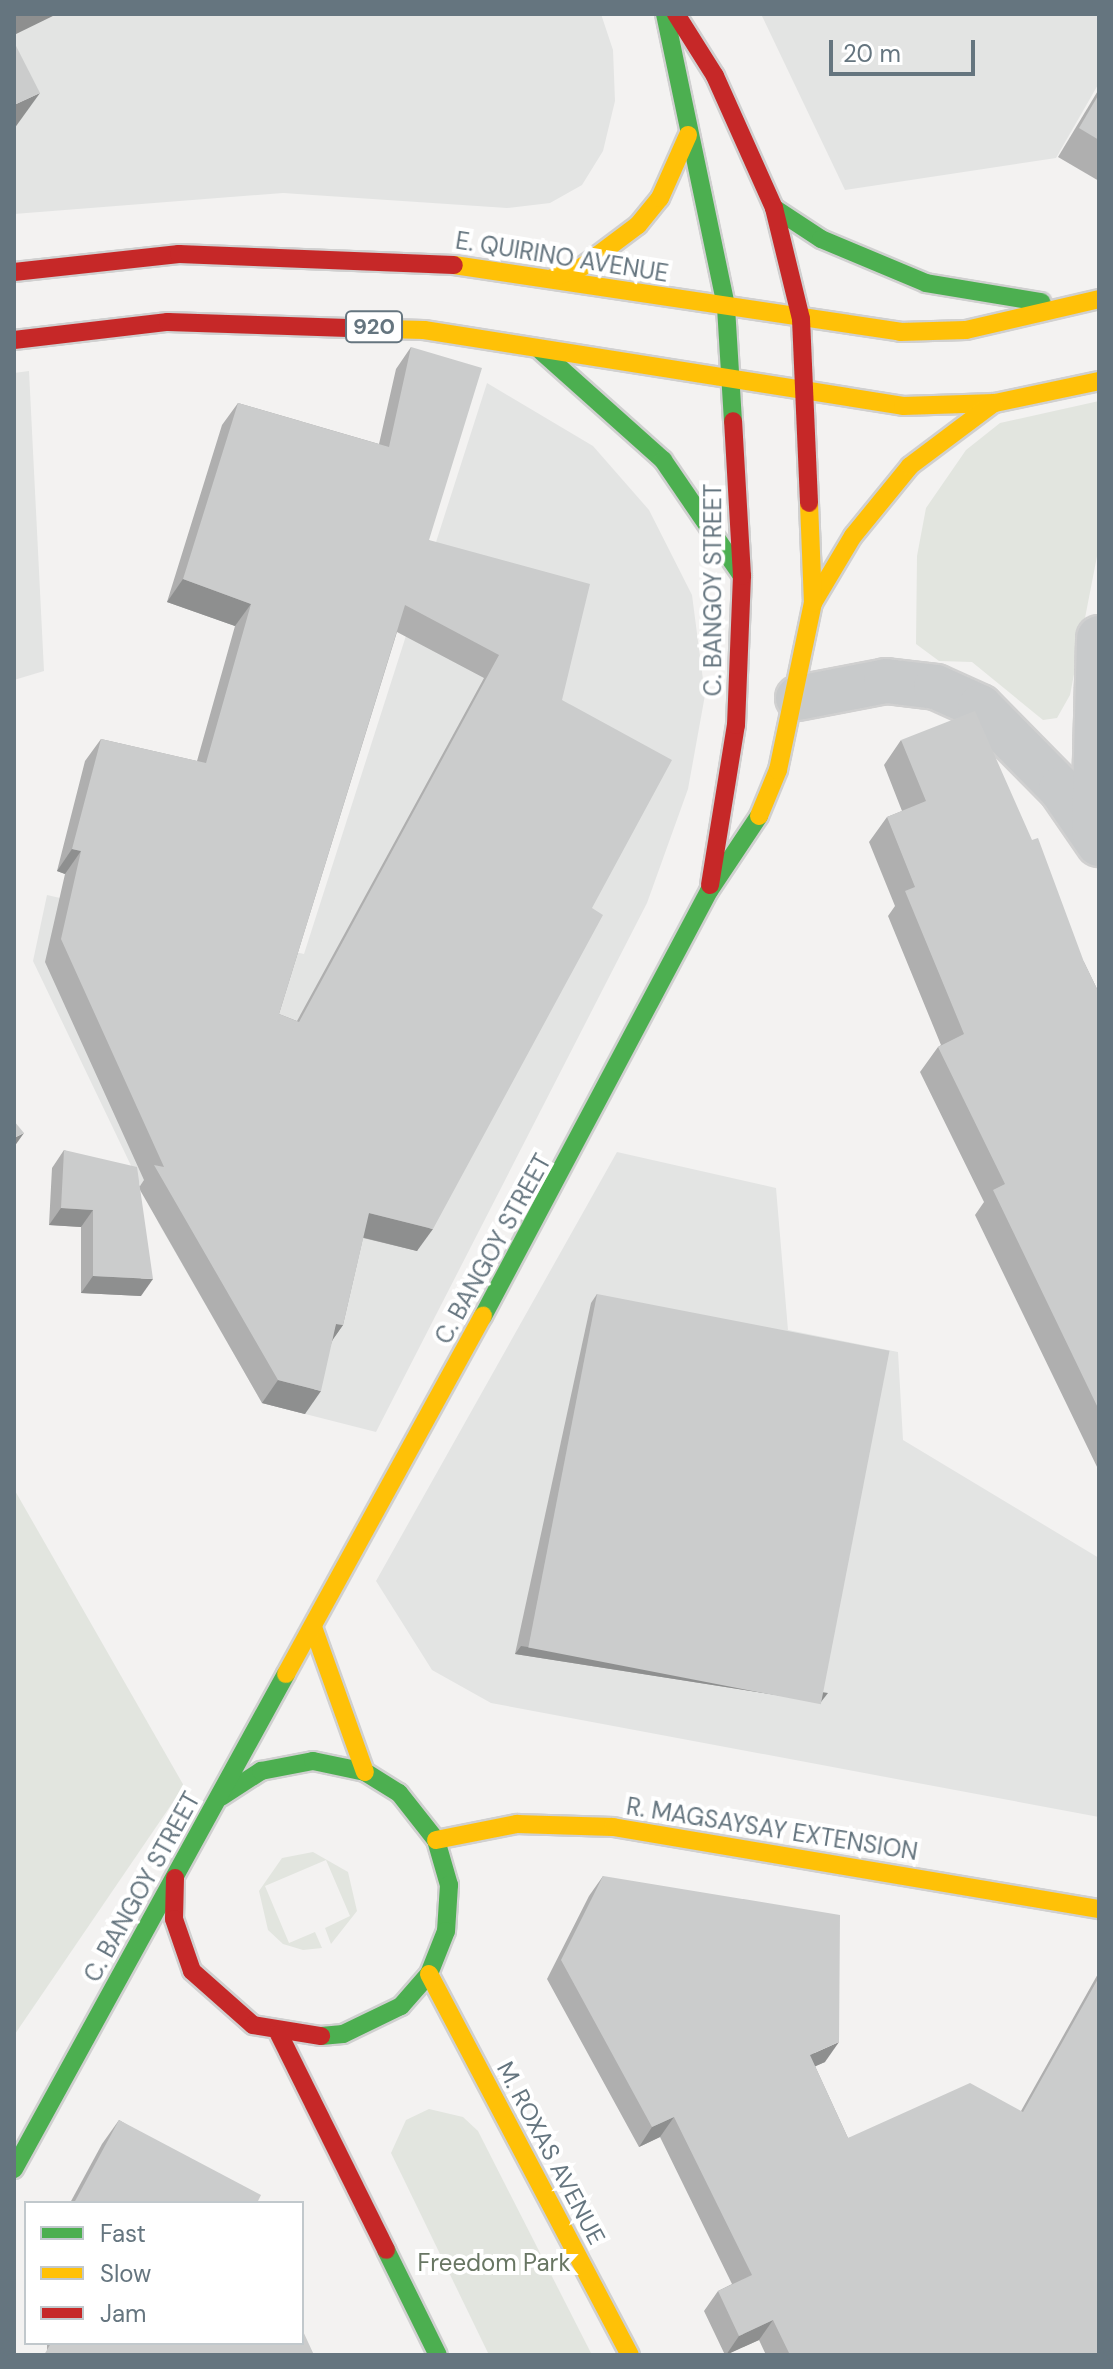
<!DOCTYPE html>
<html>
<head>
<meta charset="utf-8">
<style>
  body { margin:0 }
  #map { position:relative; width:1113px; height:2369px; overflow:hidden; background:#f3f2f1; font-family:"DM Sans",sans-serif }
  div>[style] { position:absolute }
  .built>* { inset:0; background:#e3e4e3 }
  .green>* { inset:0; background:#e2e5df }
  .roads { filter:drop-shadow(2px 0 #d0d0d0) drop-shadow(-2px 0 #d0d0d0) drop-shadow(0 2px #d0d0d0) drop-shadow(0 -2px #d0d0d0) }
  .street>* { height:44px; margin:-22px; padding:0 22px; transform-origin:22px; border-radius:22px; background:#c8cacb }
  .fast>* { height:18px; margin:-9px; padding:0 9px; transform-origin:9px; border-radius:9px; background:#4caf50 }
  .slow>* { height:18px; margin:-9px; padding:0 9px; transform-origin:9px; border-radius:9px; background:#ffc107 }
  .jam>* { height:18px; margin:-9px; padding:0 9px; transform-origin:9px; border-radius:9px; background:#c62828 }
  .wall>* { inset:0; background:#afafaf; transform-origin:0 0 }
  .shaded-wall>* { inset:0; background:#8e8f8f }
  .building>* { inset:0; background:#cbcccc; transform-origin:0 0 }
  span { translate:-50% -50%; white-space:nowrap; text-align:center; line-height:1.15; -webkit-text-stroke:8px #fff; paint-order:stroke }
  .shield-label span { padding:2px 6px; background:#fff; border:2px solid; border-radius:6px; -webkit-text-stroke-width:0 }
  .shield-label { font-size:22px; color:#65757f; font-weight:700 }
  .street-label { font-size:24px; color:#65757f }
  .park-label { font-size:24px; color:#687663 }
  .frame { position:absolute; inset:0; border:16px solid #65757f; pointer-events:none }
  .legend { position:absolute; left:24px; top:2201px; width:280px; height:144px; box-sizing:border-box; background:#fff; border:2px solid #c1c8cc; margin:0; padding:10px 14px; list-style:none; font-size:24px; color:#65757f }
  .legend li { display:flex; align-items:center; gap:16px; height:40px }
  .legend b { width:40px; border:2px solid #c1c8cc }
  .scale { position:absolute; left:829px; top:40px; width:146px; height:36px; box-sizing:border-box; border:4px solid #65757f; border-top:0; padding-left:10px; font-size:24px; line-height:28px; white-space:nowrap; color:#65757f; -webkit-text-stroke:6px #fff; paint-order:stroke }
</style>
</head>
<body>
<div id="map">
  <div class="built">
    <i style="clip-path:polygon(14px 14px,601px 14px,613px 50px,615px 101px,603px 151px,582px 185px,550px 203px,507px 208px,283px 193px,14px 214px)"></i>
    <i style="clip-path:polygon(761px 14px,1099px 14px,1099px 83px,1056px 158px,845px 190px)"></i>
    <i style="clip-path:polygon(29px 371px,44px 671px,14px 680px,14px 373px)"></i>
    <i style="clip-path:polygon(487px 383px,593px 446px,649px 510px,692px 595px,705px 695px,688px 789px,647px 903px,376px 1432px,262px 1403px,159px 1224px,33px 961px,47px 895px,304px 954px)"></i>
    <i style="clip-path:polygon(617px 1152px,776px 1188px,788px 1330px,898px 1352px,903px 1440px,1099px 1558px,1099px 1817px,491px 1703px,432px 1670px,376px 1581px)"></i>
  </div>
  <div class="green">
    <i style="clip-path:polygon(1099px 401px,1099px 546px,1070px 695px,1057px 718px,1043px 720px,972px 662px,939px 661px,916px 644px,917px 556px,926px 508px,966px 450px,1000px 423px)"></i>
    <i style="clip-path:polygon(14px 1489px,184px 1786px,15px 2034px,14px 2033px)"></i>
    <i style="clip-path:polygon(313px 1852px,348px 1872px,357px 1911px,331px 1944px,325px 1928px,350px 1916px,326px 1860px,265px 1886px,289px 1943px,315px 1932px,322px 1948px,303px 1950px,283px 1944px,268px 1930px,259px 1891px,282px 1858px)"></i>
    <i style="clip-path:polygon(429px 2109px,463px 2117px,478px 2131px,592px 2355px,489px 2355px,391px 2153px,406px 2120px)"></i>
  </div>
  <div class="roads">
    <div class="street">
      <i style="left:798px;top:698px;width:90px;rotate:-10.9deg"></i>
      <i style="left:886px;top:681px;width:50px;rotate:6.8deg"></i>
      <i style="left:936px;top:687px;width:48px;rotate:24.4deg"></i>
      <i style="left:980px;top:707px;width:115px;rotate:45.4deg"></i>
      <i style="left:1061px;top:789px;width:67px;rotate:55.4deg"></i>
      <i style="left:1094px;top:832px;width:194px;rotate:-88.5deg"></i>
    </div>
    <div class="fast">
      <i style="left:665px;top:14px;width:299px;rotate:78.2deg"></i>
      <i style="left:726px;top:307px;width:114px;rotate:86.5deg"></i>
      <i style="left:774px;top:208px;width:56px;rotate:33.4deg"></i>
      <i style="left:821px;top:239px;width:114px;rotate:22.7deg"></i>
      <i style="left:926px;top:283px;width:117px;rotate:9.4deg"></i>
      <i style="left:541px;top:351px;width:164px;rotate:41.8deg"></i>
      <i style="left:663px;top:460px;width:140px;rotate:55.7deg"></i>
      <i style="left:483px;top:1316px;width:481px;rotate:-62deg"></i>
      <i style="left:709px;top:891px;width:90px;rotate:-56.3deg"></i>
      <i style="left:221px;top:1797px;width:48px;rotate:-33deg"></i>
      <i style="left:261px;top:1771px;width:53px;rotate:-10.9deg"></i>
      <i style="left:313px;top:1761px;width:53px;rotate:11.9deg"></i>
      <i style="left:365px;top:1772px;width:40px;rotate:32deg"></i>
      <i style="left:399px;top:1793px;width:60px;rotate:51.8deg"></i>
      <i style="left:436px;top:1840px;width:47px;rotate:73.9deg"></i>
      <i style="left:449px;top:1885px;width:46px;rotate:93.7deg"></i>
      <i style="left:446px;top:1931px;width:46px;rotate:111.6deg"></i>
      <i style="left:429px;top:1974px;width:43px;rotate:131.2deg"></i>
      <i style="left:401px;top:2006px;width:64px;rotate:154.2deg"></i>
      <i style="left:343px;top:2034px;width:22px;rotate:175deg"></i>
      <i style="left:14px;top:2169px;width:565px;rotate:-61.21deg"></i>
      <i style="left:386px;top:2250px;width:117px;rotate:63.7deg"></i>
    </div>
    <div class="slow">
      <i style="left:454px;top:265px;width:451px;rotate:8.5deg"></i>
      <i style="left:900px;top:332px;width:66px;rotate:-1.7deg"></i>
      <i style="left:966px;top:330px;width:137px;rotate:-13.1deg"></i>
      <i style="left:550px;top:279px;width:34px;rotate:-21deg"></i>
      <i style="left:582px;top:267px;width:70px;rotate:-36.9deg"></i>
      <i style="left:638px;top:225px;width:35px;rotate:-51deg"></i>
      <i style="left:660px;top:198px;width:69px;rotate:-66deg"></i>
      <i style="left:348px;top:328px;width:76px;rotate:1.5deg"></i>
      <i style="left:424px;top:330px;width:485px;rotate:9deg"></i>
      <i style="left:903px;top:406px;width:92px;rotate:-1.9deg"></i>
      <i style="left:995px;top:403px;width:106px;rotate:-11.9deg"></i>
      <i style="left:813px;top:603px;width:78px;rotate:-59.2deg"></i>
      <i style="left:853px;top:536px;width:90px;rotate:-50.8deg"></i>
      <i style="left:910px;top:466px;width:105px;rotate:-36.9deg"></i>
      <i style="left:759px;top:816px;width:50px;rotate:-67.6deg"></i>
      <i style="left:778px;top:770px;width:171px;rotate:-78.2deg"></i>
      <i style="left:813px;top:603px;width:100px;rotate:-92.3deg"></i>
      <i style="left:313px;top:1627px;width:154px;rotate:70.3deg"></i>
      <i style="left:286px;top:1674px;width:409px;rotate:-61.2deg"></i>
      <i style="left:436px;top:1840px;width:83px;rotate:-11.2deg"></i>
      <i style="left:517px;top:1824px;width:96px;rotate:1.8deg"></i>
      <i style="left:613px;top:1827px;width:493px;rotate:9.6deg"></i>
      <i style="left:429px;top:1974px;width:431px;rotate:62.2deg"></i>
    </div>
    <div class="jam">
      <i style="left:676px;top:14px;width:73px;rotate:57.8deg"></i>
      <i style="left:715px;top:76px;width:145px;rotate:65.9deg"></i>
      <i style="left:774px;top:208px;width:114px;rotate:76.3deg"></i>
      <i style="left:801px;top:319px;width:184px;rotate:87.5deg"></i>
      <i style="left:14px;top:272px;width:166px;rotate:-6.2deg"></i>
      <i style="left:179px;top:254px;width:275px;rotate:2.3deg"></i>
      <i style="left:14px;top:340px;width:155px;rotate:-6.7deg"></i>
      <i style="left:168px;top:322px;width:180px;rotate:1.9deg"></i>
      <i style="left:710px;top:885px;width:162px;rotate:-80.8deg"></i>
      <i style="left:736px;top:725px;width:149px;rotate:-87.7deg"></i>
      <i style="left:742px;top:576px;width:155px;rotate:-93.3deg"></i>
      <i style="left:175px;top:1878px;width:41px;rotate:91.4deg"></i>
      <i style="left:174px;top:1919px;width:55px;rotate:70.9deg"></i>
      <i style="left:192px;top:1971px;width:81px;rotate:41.5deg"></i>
      <i style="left:253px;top:2025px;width:69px;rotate:9.2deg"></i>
      <i style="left:279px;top:2034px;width:241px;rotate:63.6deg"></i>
    </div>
  </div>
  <div class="wall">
    <i style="clip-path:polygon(1099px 89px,1099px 181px,1058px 157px)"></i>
    <i style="clip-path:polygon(evenodd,411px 347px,429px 540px,562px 700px,592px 908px,417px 1251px,363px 1238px,343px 1325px,333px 1339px,305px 1414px,262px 1403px,140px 1190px,141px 1296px,81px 1293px,81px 1227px,49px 1225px,52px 1168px,64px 1150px,140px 1186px,144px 1180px,45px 962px,65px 874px,57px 871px,85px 761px,101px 739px,197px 761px,235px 626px,167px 602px,222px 425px,238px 403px,379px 444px,396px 369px,411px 347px,397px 632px,484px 678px,297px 1021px,279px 1014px,397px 632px)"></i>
    <i style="clip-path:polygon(901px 740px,1084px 962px,1099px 993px,1099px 1471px,975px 1215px,984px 1202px,920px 1072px,938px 1047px,941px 1045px,888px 916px,895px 906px,869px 842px,887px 817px,902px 811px,884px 765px)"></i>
    <i style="clip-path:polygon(597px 1294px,821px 1702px,515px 1654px,591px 1303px)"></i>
    <i style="clip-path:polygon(603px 1876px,825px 2062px,815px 2066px,848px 2138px,1021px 2111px,1099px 1972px,1099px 2355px,766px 2355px,759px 2340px,725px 2355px,704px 2311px,718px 2291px,732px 2284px,660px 2137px,639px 2147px,547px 1979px,589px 1896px)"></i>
    <i style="clip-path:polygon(119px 2120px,257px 2203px,70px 2203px,102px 2144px)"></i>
    <i style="left:47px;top:2343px;width:255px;height:14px"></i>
  </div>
  <div class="shaded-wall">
    <i style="clip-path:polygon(14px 14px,57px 14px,14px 35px)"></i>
    <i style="clip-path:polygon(40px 93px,14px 129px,14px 105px)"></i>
    <i style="clip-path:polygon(183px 579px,251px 604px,235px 626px,167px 602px)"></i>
    <i style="clip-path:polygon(72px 849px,81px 851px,65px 874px,57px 871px)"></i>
    <i style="clip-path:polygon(24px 1133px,14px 1147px,14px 1138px)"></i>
    <i style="clip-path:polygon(61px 1208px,93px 1210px,81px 1227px,49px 1225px)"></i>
    <i style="clip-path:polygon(369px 1213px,433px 1229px,417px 1251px,353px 1235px)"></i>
    <i style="clip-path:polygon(93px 1276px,153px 1279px,141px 1296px,81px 1293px)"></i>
    <i style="clip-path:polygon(336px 1324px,343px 1325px,327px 1348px)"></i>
    <i style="clip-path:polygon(278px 1380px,321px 1391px,305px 1414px,262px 1403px)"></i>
    <i style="clip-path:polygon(521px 1646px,828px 1693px,821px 1702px,515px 1654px)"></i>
    <i style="clip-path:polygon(839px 2042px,825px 2062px,796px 2075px,810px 2055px)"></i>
    <i style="clip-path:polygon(674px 2117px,660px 2137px,639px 2147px,652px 2127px)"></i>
    <i style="clip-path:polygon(773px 2320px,759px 2340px,726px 2355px,739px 2336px)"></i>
  </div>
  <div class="building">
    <i style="clip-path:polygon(14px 42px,40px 93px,14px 105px)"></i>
    <i style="clip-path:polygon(1099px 94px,1099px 140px,1079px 128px)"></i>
    <i style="clip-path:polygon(evenodd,411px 347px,482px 368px,429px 540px,590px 584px,562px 700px,672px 760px,592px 908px,603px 915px,433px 1229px,369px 1213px,343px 1325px,336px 1324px,321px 1391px,278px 1380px,154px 1165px,164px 1167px,61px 939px,81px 851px,72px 849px,101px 739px,206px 763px,251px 604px,183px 579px,238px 403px,389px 447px,411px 347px,405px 605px,499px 655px,299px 1022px,279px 1014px,405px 605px)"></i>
    <i style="clip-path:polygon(975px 711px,1032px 840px,1038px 838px,1084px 962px,1099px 993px,1099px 1410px,993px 1190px,1005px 1184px,938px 1047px,964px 1034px,905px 891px,915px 887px,887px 817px,926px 801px,901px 740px)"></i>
    <i style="clip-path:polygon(14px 1121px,24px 1133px,14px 1138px)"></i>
    <i style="clip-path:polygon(64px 1150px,137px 1167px,153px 1279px,93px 1276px,93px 1210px,61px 1208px)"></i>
    <i style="left:597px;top:1294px;width:298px;height:360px;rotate:11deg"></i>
    <i style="clip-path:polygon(603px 1876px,840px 1915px,839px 2042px,810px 2055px,848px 2138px,970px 2083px,1023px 2112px,1099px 1977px,1099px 2355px,790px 2355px,773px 2320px,739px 2336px,718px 2291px,752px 2275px,674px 2117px,652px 2127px,561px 1960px)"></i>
    <i style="clip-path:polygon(119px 2120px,261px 2195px,257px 2203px,74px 2203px)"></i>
    <i style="clip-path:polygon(302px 2329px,314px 2355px,44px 2355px,51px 2343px,302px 2343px)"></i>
  </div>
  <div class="shield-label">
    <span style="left:374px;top:327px">920</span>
  </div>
  <div class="street-label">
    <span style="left:562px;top:257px;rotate:9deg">E. QUIRINO AVENUE</span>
    <span style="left:713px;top:590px;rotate:-90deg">C. BANGOY STREET</span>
    <span style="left:493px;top:1249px;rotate:-61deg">C. BANGOY STREET</span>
    <span style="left:772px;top:1829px;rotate:9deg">R. MAGSAYSAY EXTENSION</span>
    <span style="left:142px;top:1887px;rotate:-61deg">C. BANGOY STREET</span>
    <span style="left:551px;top:2153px;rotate:62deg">M. ROXAS AVENUE</span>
  </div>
  <div class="park-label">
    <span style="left:494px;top:2263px">Freedom Park</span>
  </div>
  <div class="frame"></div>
  <ul class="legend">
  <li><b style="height:10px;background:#4caf50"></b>Fast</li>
  <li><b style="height:10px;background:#ffc107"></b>Slow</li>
  <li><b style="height:10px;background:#c62828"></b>Jam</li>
  </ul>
  <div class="scale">20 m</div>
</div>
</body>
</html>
